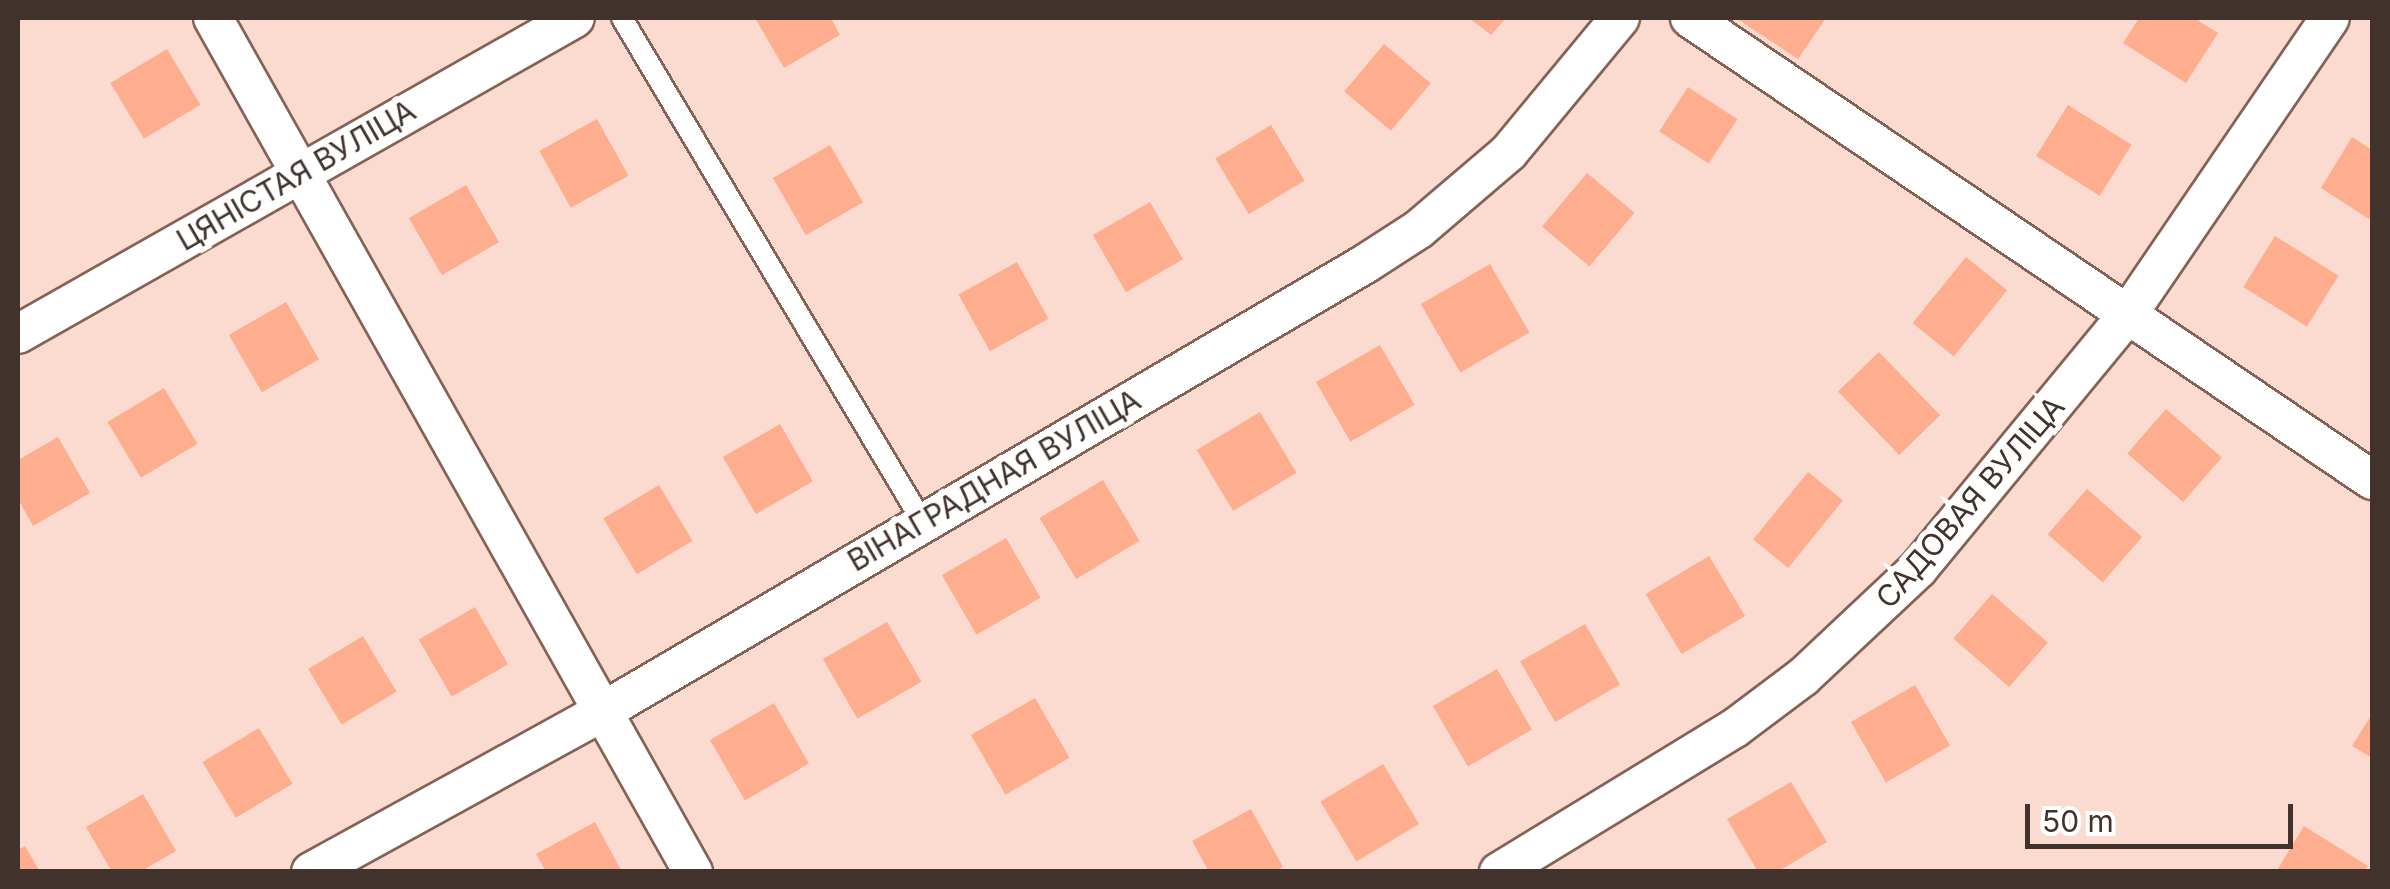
<!DOCTYPE html>
<html>
<head>
<meta charset="utf-8">
<style>
  body { margin:0 }
  #map { position:relative; width:2390px; height:889px; overflow:hidden; background:#fbdbcf; font-family:Inter,sans-serif }
  div>[style] { position:absolute }
  .building>* { inset:0; background:#feae8f; transform-origin:0 0 }
  .roads { filter:drop-shadow(2px 0 #846255) drop-shadow(-2px 0 #846255) drop-shadow(0 2px #846255) drop-shadow(0 -2px #846255) }
  .lane>* { height:20px; margin:-10px; padding:0 10px; transform-origin:10px; border-radius:10px; background:#fff }
  .street>* { height:38px; margin:-19px; padding:0 19px; transform-origin:19px; border-radius:19px; background:#fff }
  span { translate:-50% -50%; white-space:nowrap; text-align:center; line-height:1.15; -webkit-text-stroke:10px #fff; paint-order:stroke }
  .street-label { font-size:30px; color:#41322c }
  .frame { position:absolute; inset:0; border:20px solid #41322c; pointer-events:none }
  .scale { position:absolute; left:2025px; top:804px; width:268px; height:45px; box-sizing:border-box; border:5px solid #41322c; border-top:0; padding-left:12px; font-size:30px; line-height:35px; white-space:nowrap; color:#41322c; -webkit-text-stroke:8px #fff; paint-order:stroke }
</style>
</head>
<body>
<div id="map">
  <div class="building">
    <i style="clip-path:polygon(755px 18px,831px 18px,840px 35px,784px 68px)"></i>
    <i style="clip-path:polygon(1469px 18px,1506px 18px,1491px 35px)"></i>
    <i style="clip-path:polygon(1736px 18px,1826px 18px,1798px 59px)"></i>
    <i style="clip-path:polygon(2139px 18px,2194px 18px,2218px 33px,2186px 83px,2123px 43px)"></i>
    <i style="left:1384px;top:44px;width:61px;height:62px;rotate:40deg"></i>
    <i style="left:167px;top:49px;width:65px;height:66px;rotate:59deg"></i>
    <i style="left:1688px;top:87px;width:59px;height:53px;rotate:33deg"></i>
    <i style="left:2068px;top:105px;width:75px;height:60px;rotate:32deg"></i>
    <i style="left:597px;top:119px;width:65px;height:66px;rotate:61deg"></i>
    <i style="left:1271px;top:125px;width:65px;height:65px;rotate:59deg"></i>
    <i style="clip-path:polygon(2352px 137px,2372px 150px,2372px 221px,2321px 188px)"></i>
    <i style="left:830px;top:145px;width:66px;height:66px;rotate:60deg"></i>
    <i style="left:1587px;top:173px;width:62px;height:70px;rotate:40deg"></i>
    <i style="left:466px;top:185px;width:66px;height:66px;rotate:60deg"></i>
    <i style="left:1150px;top:202px;width:66px;height:66px;rotate:60deg"></i>
    <i style="left:2275px;top:236px;width:75px;height:60px;rotate:32deg"></i>
    <i style="left:1966px;top:257px;width:53px;height:85px;rotate:39deg"></i>
    <i style="left:1017px;top:262px;width:65px;height:67px;rotate:61deg"></i>
    <i style="left:1490px;top:264px;width:79px;height:80px;rotate:60deg"></i>
    <i style="left:286px;top:302px;width:66px;height:66px;rotate:60deg"></i>
    <i style="left:1380px;top:345px;width:69px;height:74px;rotate:60deg"></i>
    <i style="left:1879px;top:352px;width:88px;height:57px;rotate:46deg"></i>
    <i style="left:164px;top:388px;width:65px;height:66px;rotate:59deg"></i>
    <i style="left:2166px;top:409px;width:74px;height:59px;rotate:41deg"></i>
    <i style="left:1260px;top:412px;width:71px;height:74px;rotate:59deg"></i>
    <i style="left:780px;top:424px;width:66px;height:66px;rotate:60deg"></i>
    <i style="clip-path:polygon(58px 437px,90px 493px,33px 526px,18px 499px,18px 460px)"></i>
    <i style="left:1808px;top:472px;width:45px;height:87px;rotate:39deg"></i>
    <i style="left:1103px;top:480px;width:71px;height:74px;rotate:59deg"></i>
    <i style="left:659px;top:485px;width:65px;height:65px;rotate:59deg"></i>
    <i style="left:2087px;top:489px;width:73px;height:60px;rotate:41deg"></i>
    <i style="left:1006px;top:538px;width:69px;height:74px;rotate:60deg"></i>
    <i style="left:1709px;top:556px;width:70px;height:74px;rotate:59deg"></i>
    <i style="left:1992px;top:594px;width:74px;height:59px;rotate:41deg"></i>
    <i style="left:475px;top:607px;width:66px;height:65px;rotate:60deg"></i>
    <i style="left:887px;top:622px;width:69px;height:74px;rotate:60deg"></i>
    <i style="left:1585px;top:624px;width:70px;height:75px;rotate:60deg"></i>
    <i style="left:363px;top:636px;width:65px;height:64px;rotate:59deg"></i>
    <i style="left:1497px;top:669px;width:70px;height:74px;rotate:60deg"></i>
    <i style="left:1915px;top:685px;width:70px;height:74px;rotate:60deg"></i>
    <i style="left:1035px;top:698px;width:69px;height:74px;rotate:60deg"></i>
    <i style="left:774px;top:703px;width:70px;height:74px;rotate:60deg"></i>
    <i style="clip-path:polygon(2372px 714px,2372px 758px,2352px 746px)"></i>
    <i style="left:259px;top:728px;width:65px;height:66px;rotate:59deg"></i>
    <i style="left:1383px;top:764px;width:70px;height:73px;rotate:59deg"></i>
    <i style="clip-path:polygon(1791px 782px,1827px 842px,1777px 872px,1758px 872px,1727px 819px)"></i>
    <i style="clip-path:polygon(143px 794px,176px 851px,140px 872px,112px 872px,86px 827px)"></i>
    <i style="clip-path:polygon(1251px 809px,1283px 867px,1275px 872px,1209px 872px,1192px 841px)"></i>
    <i style="clip-path:polygon(595px 822px,622px 872px,546px 872px,536px 854px)"></i>
    <i style="clip-path:polygon(2304px 826px,2368px 866px,2364px 872px,2276px 872px)"></i>
    <i style="clip-path:polygon(25px 846px,40px 872px,18px 872px,18px 850px)"></i>
  </div>
  <div class="roads">
    <div class="lane">
      <i style="left:622px;top:18px;width:586px;rotate:59.19deg"></i>
    </div>
    <div class="street">
      <i style="left:213px;top:18px;width:980px;rotate:60.66deg"></i>
      <i style="left:1690px;top:18px;width:824px;rotate:34.11deg"></i>
      <i style="left:18px;top:334px;width:640px;rotate:-29.57deg"></i>
      <i style="left:311px;top:872px;width:330px;rotate:-28.8deg"></i>
      <i style="left:600px;top:713px;width:887px;rotate:-30.41deg"></i>
      <i style="left:1365px;top:264px;width:64px;rotate:-32.9deg"></i>
      <i style="left:1419px;top:229px;width:118px;rotate:-40.5deg"></i>
      <i style="left:1509px;top:152px;width:174px;rotate:-50.4deg"></i>
      <i style="left:1499px;top:872px;width:276px;rotate:-31.4deg"></i>
      <i style="left:1735px;top:728px;width:85px;rotate:-36.9deg"></i>
      <i style="left:1803px;top:677px;width:158px;rotate:-43.2deg"></i>
      <i style="left:1918px;top:569px;width:330px;rotate:-50.5deg"></i>
      <i style="left:2128px;top:314px;width:358px;rotate:-55.7deg"></i>
    </div>
  </div>
  <div class="street-label">
    <span style="left:296px;top:175px;rotate:-30deg">ЦЯНІСТАЯ ВУЛІЦА</span>
    <span style="left:994px;top:480px;rotate:-30deg">ВІНАГРАДНАЯ ВУЛІЦА</span>
    <span style="left:1970px;top:502px;rotate:-49deg">САДОВАЯ ВУЛІЦА</span>
  </div>
  <div class="frame"></div>
  <div class="scale">50 m</div>
</div>
</body>
</html>
